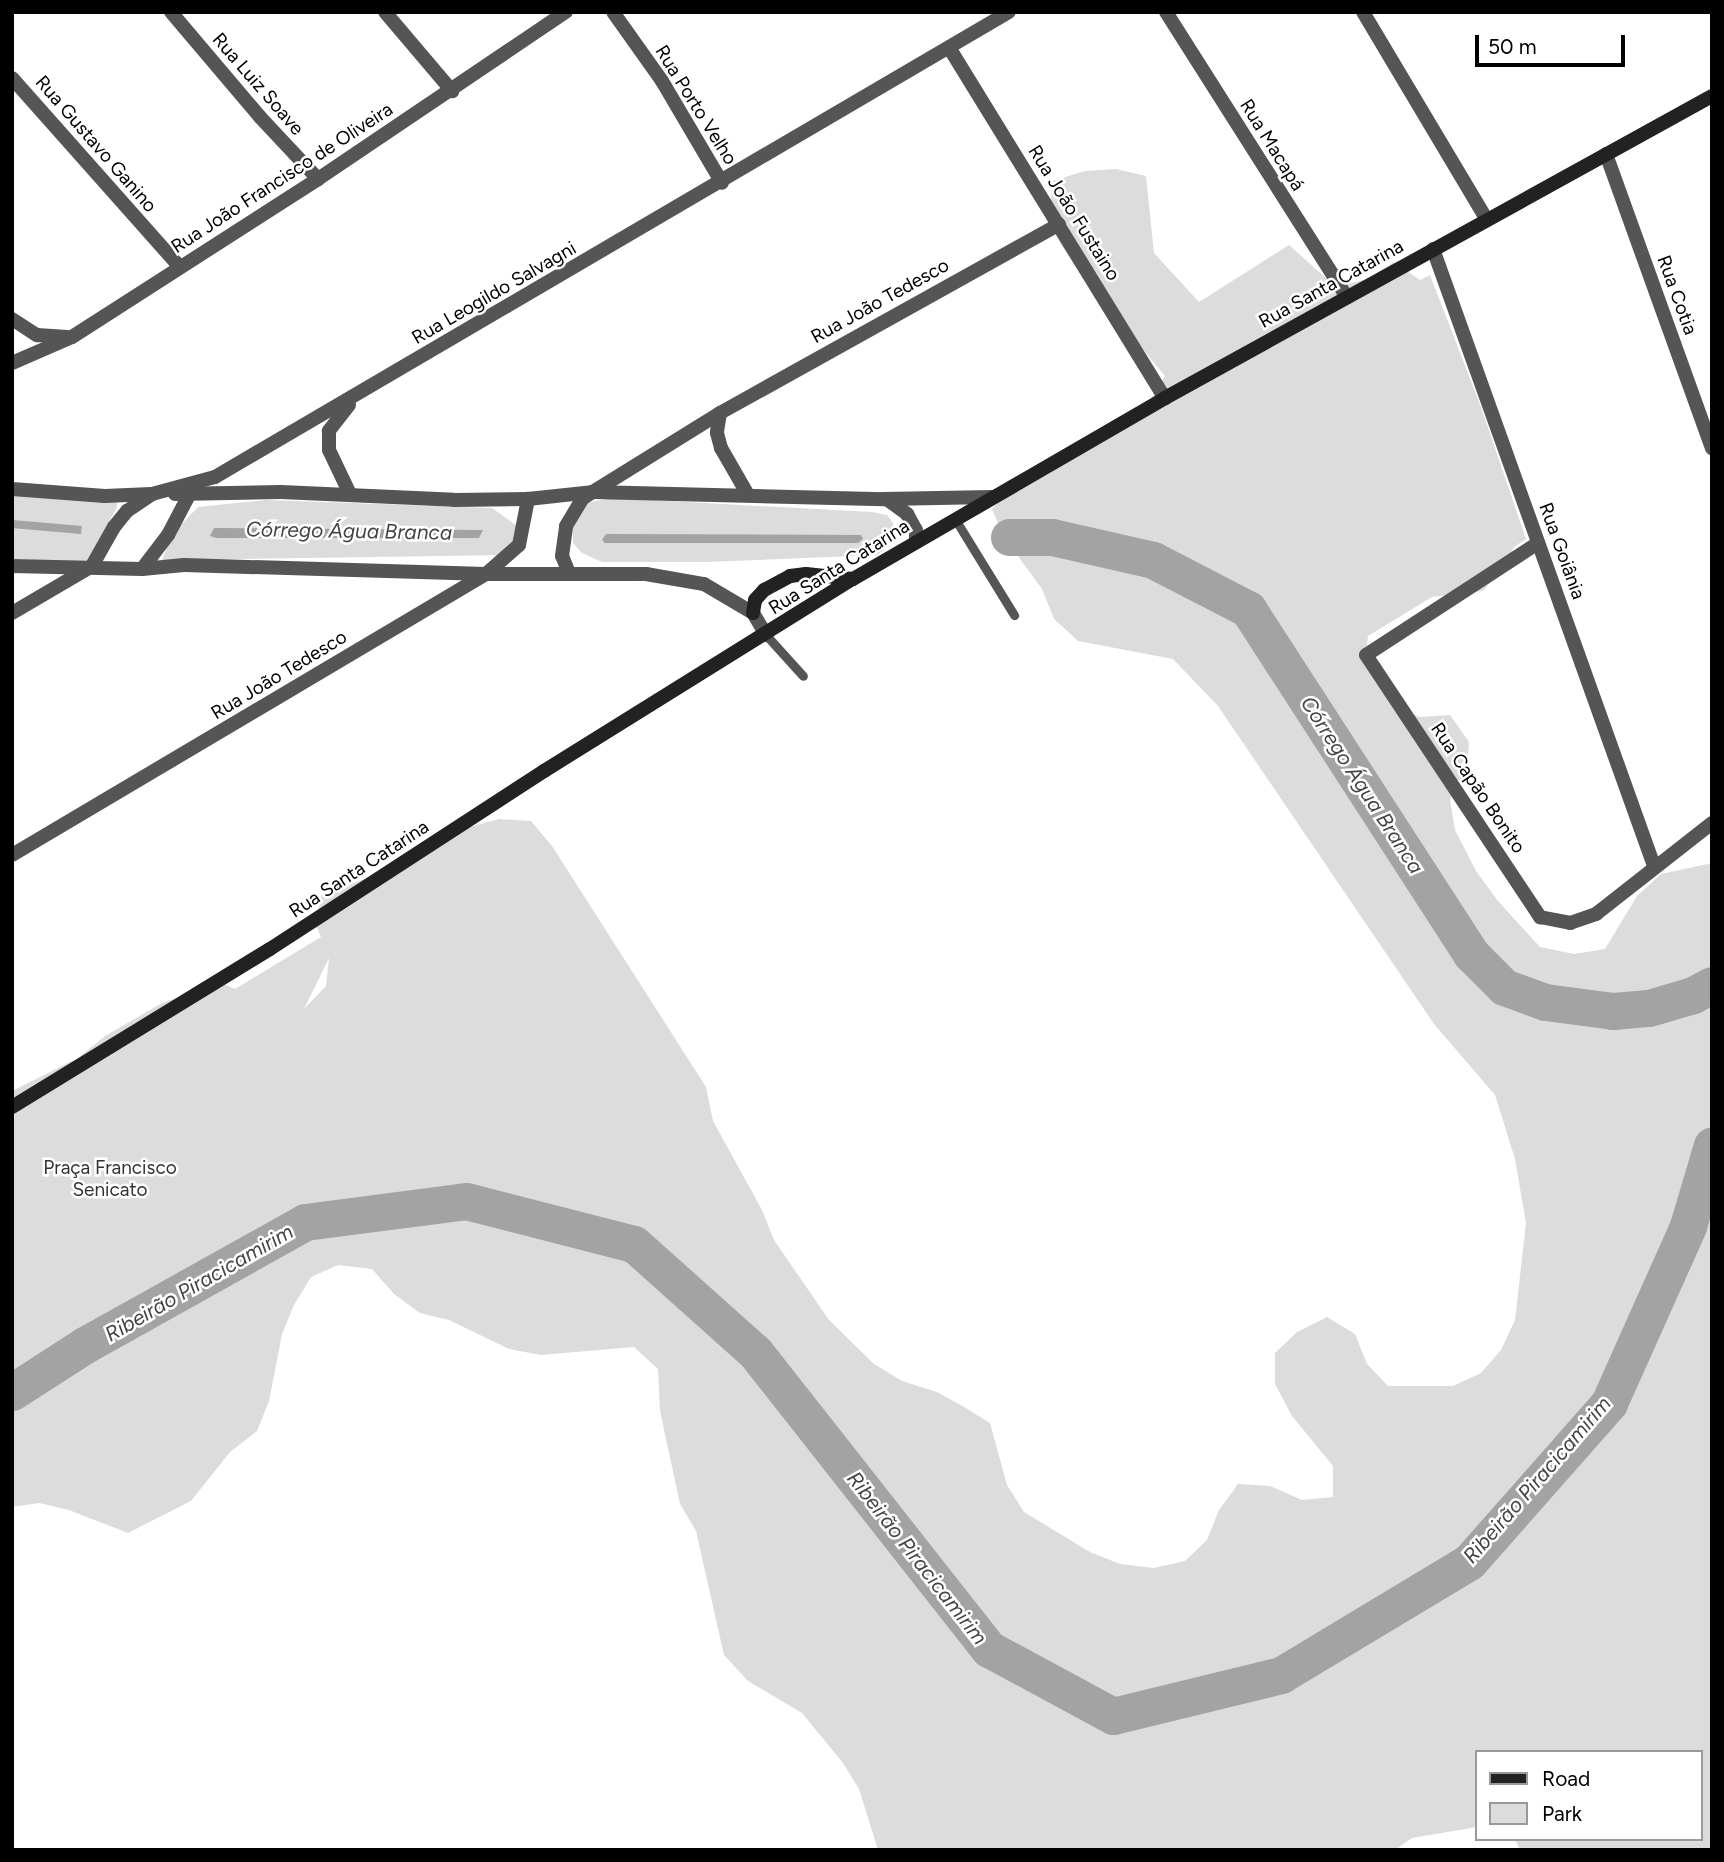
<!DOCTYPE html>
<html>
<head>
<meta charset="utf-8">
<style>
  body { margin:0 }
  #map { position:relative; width:1724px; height:1862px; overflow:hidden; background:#fff; font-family:Figtree,sans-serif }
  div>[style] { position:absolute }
  .green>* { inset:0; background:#dcdcdc }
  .water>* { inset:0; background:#a3a3a3; transform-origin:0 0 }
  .river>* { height:37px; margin:-18.5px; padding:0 18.5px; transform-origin:18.5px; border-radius:18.5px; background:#a3a3a3 }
  .lane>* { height:9px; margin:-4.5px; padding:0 4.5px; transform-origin:4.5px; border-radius:4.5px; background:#555 }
  .street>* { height:14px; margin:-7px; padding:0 7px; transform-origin:7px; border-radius:7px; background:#555 }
  .secondary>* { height:14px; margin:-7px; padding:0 7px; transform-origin:7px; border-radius:7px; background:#222 }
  span { translate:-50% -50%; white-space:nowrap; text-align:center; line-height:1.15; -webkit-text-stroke:5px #fff; paint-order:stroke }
  .street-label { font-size:19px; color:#000 }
  .park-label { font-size:19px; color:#333 }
  .water-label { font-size:21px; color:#444; font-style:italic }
  .frame { position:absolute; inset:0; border:14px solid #000; pointer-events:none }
  .legend { position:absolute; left:1475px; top:1750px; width:228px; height:91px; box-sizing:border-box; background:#fff; border:2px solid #999; margin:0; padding:9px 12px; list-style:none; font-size:21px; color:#000 }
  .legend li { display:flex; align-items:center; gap:14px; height:35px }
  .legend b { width:35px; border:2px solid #999 }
  .scale { position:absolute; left:1475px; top:35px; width:150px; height:32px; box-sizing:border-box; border:4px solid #000; border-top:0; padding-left:9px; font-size:21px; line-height:24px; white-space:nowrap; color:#000; -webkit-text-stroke:5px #fff; paint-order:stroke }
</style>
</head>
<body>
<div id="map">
  <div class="green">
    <i style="clip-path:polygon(evenodd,1116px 169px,1146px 176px,1154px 253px,1199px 302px,1289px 245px,1336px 287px,1367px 279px,1394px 262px,1420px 280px,1430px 275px,1481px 407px,1526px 539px,1514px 547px,1502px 568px,1483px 591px,1432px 597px,1368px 636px,1367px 645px,1372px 676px,1392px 703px,1419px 717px,1450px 715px,1469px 742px,1467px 773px,1450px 799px,1455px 830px,1476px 871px,1498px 901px,1540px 947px,1574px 954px,1605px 949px,1637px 896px,1661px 874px,1712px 863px,1712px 1850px,1520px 1850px,1515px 1839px,1701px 1839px,1701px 1752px,1477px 1752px,1477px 1827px,1412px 1838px,1395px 1850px,878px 1850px,859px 1789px,843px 1763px,802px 1713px,748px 1681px,724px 1655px,696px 1531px,680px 1504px,660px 1411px,658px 1369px,634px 1347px,541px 1355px,509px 1349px,449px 1320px,420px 1313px,394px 1294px,372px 1269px,338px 1265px,311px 1277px,294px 1305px,282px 1334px,269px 1401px,257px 1431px,230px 1452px,191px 1501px,128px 1533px,69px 1510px,39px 1503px,12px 1507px,12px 1091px,78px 1058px,105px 1036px,162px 1003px,222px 983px,235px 989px,321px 937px,316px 926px,321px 895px,381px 873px,469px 827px,499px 819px,531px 821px,552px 846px,706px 1087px,713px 1121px,762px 1210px,774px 1240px,829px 1320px,874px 1364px,902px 1381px,937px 1392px,964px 1407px,990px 1423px,1007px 1485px,1024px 1512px,1090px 1552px,1120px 1564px,1154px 1568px,1185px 1561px,1207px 1540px,1219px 1510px,1238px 1484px,1270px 1486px,1302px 1500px,1333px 1497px,1333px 1466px,1292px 1416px,1275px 1384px,1275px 1353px,1297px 1332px,1327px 1317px,1355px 1334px,1367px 1364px,1388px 1386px,1453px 1386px,1481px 1373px,1501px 1350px,1515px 1320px,1526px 1223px,1515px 1159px,1495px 1095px,1434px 1024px,1218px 706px,1173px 659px,1078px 641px,1054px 619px,1042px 589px,1004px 537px,992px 509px,1014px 486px,1149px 402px,1165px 376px,1080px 273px,1060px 243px,1050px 213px,1052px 181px,1085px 171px,1116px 169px,329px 958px,326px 986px,304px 1009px,329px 958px)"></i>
    <i style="clip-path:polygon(118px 494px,117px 507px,86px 564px,12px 565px,12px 495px)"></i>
    <i style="clip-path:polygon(613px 498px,872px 512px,887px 515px,893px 523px,894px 536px,890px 545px,877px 555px,706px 562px,602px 562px,582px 553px,573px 543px,573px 528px,584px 503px)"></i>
    <i style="clip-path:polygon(267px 500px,492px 508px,520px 528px,508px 555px,162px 560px,173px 533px,198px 507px)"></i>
  </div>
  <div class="water">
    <i style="left:12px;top:520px;width:70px;height:8px;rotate:5deg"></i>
    <i style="clip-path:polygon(214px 528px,477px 530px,483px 530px,479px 538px,216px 538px,210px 536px)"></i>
    <i style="clip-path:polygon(606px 534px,861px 535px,863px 539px,858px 543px,605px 543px,602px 540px)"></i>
  </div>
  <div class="river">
    <i style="left:1009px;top:537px;width:43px"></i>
    <i style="left:1052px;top:537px;width:104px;rotate:12.8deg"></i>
    <i style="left:1153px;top:560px;width:107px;rotate:27.3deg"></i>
    <i style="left:1248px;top:609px;width:411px;rotate:57.1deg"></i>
    <i style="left:1471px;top:954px;width:47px;rotate:45deg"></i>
    <i style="left:1504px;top:987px;width:44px;rotate:20.1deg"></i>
    <i style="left:1545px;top:1002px;width:69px;rotate:7.5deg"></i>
    <i style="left:1613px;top:1011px;width:36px;rotate:-5deg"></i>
    <i style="left:1649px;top:1008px;width:46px;rotate:-16.5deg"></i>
    <i style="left:1693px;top:995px;width:21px;rotate:-28deg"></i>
    <i style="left:12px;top:1392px;width:87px;rotate:-32.8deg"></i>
    <i style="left:85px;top:1345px;width:252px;rotate:-29.2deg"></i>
    <i style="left:305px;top:1222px;width:162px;rotate:-7.4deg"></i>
    <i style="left:466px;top:1201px;width:173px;rotate:14.4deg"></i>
    <i style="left:634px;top:1244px;width:162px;rotate:41.8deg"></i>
    <i style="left:755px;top:1352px;width:378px;rotate:51.8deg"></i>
    <i style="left:989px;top:1649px;width:141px;rotate:28.4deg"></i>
    <i style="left:1113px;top:1716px;width:173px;rotate:-13.7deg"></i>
    <i style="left:1281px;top:1675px;width:219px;rotate:-31deg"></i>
    <i style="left:1469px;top:1562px;width:212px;rotate:-48.6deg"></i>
    <i style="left:1609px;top:1403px;width:194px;rotate:-65.9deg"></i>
    <i style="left:1688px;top:1226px;width:84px;rotate:-73.5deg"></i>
  </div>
  <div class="lane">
    <i style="left:955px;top:519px;width:113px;rotate:58.4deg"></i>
    <i style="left:766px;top:635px;width:55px;rotate:47.9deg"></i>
  </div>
  <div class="street">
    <i style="left:171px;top:12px;width:138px;rotate:49.7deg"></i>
    <i style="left:260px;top:117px;width:85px;rotate:46.9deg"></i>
    <i style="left:385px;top:12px;width:104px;rotate:49.7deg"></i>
    <i style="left:613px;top:12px;width:85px;rotate:54.6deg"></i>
    <i style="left:662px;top:81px;width:118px;rotate:59.5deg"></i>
    <i style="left:1166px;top:12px;width:338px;rotate:57.6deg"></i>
    <i style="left:1363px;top:12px;width:242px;rotate:59.2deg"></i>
    <i style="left:950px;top:49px;width:410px;rotate:58.4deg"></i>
    <i style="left:12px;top:78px;width:253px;rotate:48.4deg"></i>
    <i style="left:1606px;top:154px;width:313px;rotate:70.2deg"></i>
    <i style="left:1433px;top:249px;width:655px;rotate:70.29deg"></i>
    <i style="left:12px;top:319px;width:30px;rotate:33deg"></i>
    <i style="left:37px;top:335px;width:30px;rotate:4deg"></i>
    <i style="left:12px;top:363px;width:65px;rotate:-23.4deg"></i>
    <i style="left:72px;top:337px;width:292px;rotate:-32.7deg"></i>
    <i style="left:318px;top:179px;width:299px;rotate:-34deg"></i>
    <i style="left:349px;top:405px;width:33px;rotate:128deg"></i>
    <i style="left:329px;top:431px;width:19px;rotate:90deg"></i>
    <i style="left:329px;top:450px;width:49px;rotate:64.5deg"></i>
    <i style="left:720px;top:413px;width:20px;rotate:99deg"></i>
    <i style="left:717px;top:433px;width:16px;rotate:75deg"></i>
    <i style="left:721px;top:448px;width:54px;rotate:60.1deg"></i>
    <i style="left:12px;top:489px;width:93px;rotate:4.3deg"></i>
    <i style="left:105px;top:496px;width:46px;rotate:-2.5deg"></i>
    <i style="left:175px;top:494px;width:106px;rotate:-1.1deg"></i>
    <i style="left:281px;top:492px;width:173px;rotate:2.6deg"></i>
    <i style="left:454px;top:500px;width:74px;rotate:-0.8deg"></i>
    <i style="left:528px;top:499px;width:64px;rotate:-6.2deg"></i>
    <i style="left:592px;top:492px;width:292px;rotate:1.4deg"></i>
    <i style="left:884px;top:499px;width:108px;rotate:-1.1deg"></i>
    <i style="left:888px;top:500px;width:24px;rotate:36deg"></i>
    <i style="left:907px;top:514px;width:18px;rotate:61deg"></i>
    <i style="left:916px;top:530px;width:12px;rotate:90deg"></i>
    <i style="left:1538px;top:543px;width:205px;rotate:146.9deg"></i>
    <i style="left:1366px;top:655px;width:315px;rotate:56.4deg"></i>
    <i style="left:1540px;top:917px;width:31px;rotate:11deg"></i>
    <i style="left:1570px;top:923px;width:28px;rotate:-19deg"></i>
    <i style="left:1596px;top:914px;width:147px;rotate:-38.1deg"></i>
    <i style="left:12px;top:566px;width:130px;rotate:1.3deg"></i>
    <i style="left:142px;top:569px;width:42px;rotate:-5.4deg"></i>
    <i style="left:184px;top:565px;width:302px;rotate:1.7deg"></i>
    <i style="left:486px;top:574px;width:160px"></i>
    <i style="left:646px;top:574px;width:59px;rotate:9.8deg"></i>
    <i style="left:704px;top:584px;width:57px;rotate:30.6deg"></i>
    <i style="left:753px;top:613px;width:26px;rotate:59deg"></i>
    <i style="left:142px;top:569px;width:43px;rotate:-52.6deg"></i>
    <i style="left:168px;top:535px;width:45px;rotate:-62.3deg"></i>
    <i style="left:569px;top:573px;width:18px;rotate:-112deg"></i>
    <i style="left:562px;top:556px;width:30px;rotate:-82deg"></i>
    <i style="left:566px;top:526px;width:33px;rotate:-59deg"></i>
    <i style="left:583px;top:498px;width:161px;rotate:-31.8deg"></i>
    <i style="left:720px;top:413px;width:388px;rotate:-29.1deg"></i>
    <i style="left:12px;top:613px;width:93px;rotate:-30.4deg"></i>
    <i style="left:92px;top:566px;width:45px;rotate:-60.6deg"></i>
    <i style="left:114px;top:527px;width:21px;rotate:-51deg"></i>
    <i style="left:127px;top:511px;width:30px;rotate:-34deg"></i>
    <i style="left:152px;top:494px;width:65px;rotate:-15.1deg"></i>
    <i style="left:215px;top:477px;width:920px;rotate:-30.36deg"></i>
    <i style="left:12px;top:855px;width:551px;rotate:-30.66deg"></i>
    <i style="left:486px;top:574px;width:44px;rotate:-41.3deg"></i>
    <i style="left:519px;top:545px;width:47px;rotate:-78.9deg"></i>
  </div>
  <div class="secondary">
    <i style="left:753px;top:613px;width:13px;rotate:-81deg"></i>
    <i style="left:755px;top:600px;width:13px;rotate:-48deg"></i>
    <i style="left:764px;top:590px;width:30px;rotate:-28deg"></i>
    <i style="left:790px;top:576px;width:16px;rotate:-7deg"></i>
    <i style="left:806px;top:574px;width:47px;rotate:6.1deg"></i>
    <i style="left:12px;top:1107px;width:303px;rotate:-31.5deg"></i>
    <i style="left:270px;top:949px;width:327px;rotate:-33deg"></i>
    <i style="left:544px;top:771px;width:364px;rotate:-31.9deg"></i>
    <i style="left:853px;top:579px;width:361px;rotate:-30.1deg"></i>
    <i style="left:1165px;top:398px;width:625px;rotate:-28.9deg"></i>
  </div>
  <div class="street-label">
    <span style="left:258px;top:84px;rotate:49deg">Rua Luiz Soave</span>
    <span style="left:696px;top:105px;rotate:58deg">Rua Porto Velho</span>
    <span style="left:96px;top:144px;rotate:49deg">Rua Gustavo Ganino</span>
    <span style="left:1272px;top:145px;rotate:58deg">Rua Macapá</span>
    <span style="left:282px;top:178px;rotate:-33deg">Rua João Francisco de Oliveira</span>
    <span style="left:1074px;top:213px;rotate:58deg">Rua João Fustaino</span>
    <span style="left:1331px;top:284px;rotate:-29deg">Rua Santa Catarina</span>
    <span style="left:494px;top:293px;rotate:-30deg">Rua Leogildo Salvagni</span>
    <span style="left:1677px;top:295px;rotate:70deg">Rua Cotia</span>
    <span style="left:880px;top:301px;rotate:-29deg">Rua João Tedesco</span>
    <span style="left:1562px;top:551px;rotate:70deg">Rua Goiânia</span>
    <span style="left:839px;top:567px;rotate:-32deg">Rua Santa Catarina</span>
    <span style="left:279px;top:675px;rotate:-31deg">Rua João Tedesco</span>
    <span style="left:1478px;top:788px;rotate:56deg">Rua Capão Bonito</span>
    <span style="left:359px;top:869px;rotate:-33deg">Rua Santa Catarina</span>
  </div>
  <div class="park-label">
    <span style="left:110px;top:1179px">Praça Francisco<br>Senicato</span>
  </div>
  <div class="water-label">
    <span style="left:349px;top:531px;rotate:1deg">Córrego Água Branca</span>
    <span style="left:1362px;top:785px;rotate:57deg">Córrego Água Branca</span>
    <span style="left:199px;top:1283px;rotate:-30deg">Ribeirão Piracicamirim</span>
    <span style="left:1537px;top:1480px;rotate:-49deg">Ribeirão Piracicamirim</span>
    <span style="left:917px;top:1558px;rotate:52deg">Ribeirão Piracicamirim</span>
  </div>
  <div class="frame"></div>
  <ul class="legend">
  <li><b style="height:9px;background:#222"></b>Road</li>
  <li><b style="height:19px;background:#dcdcdc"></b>Park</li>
  </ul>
  <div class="scale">50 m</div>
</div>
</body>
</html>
